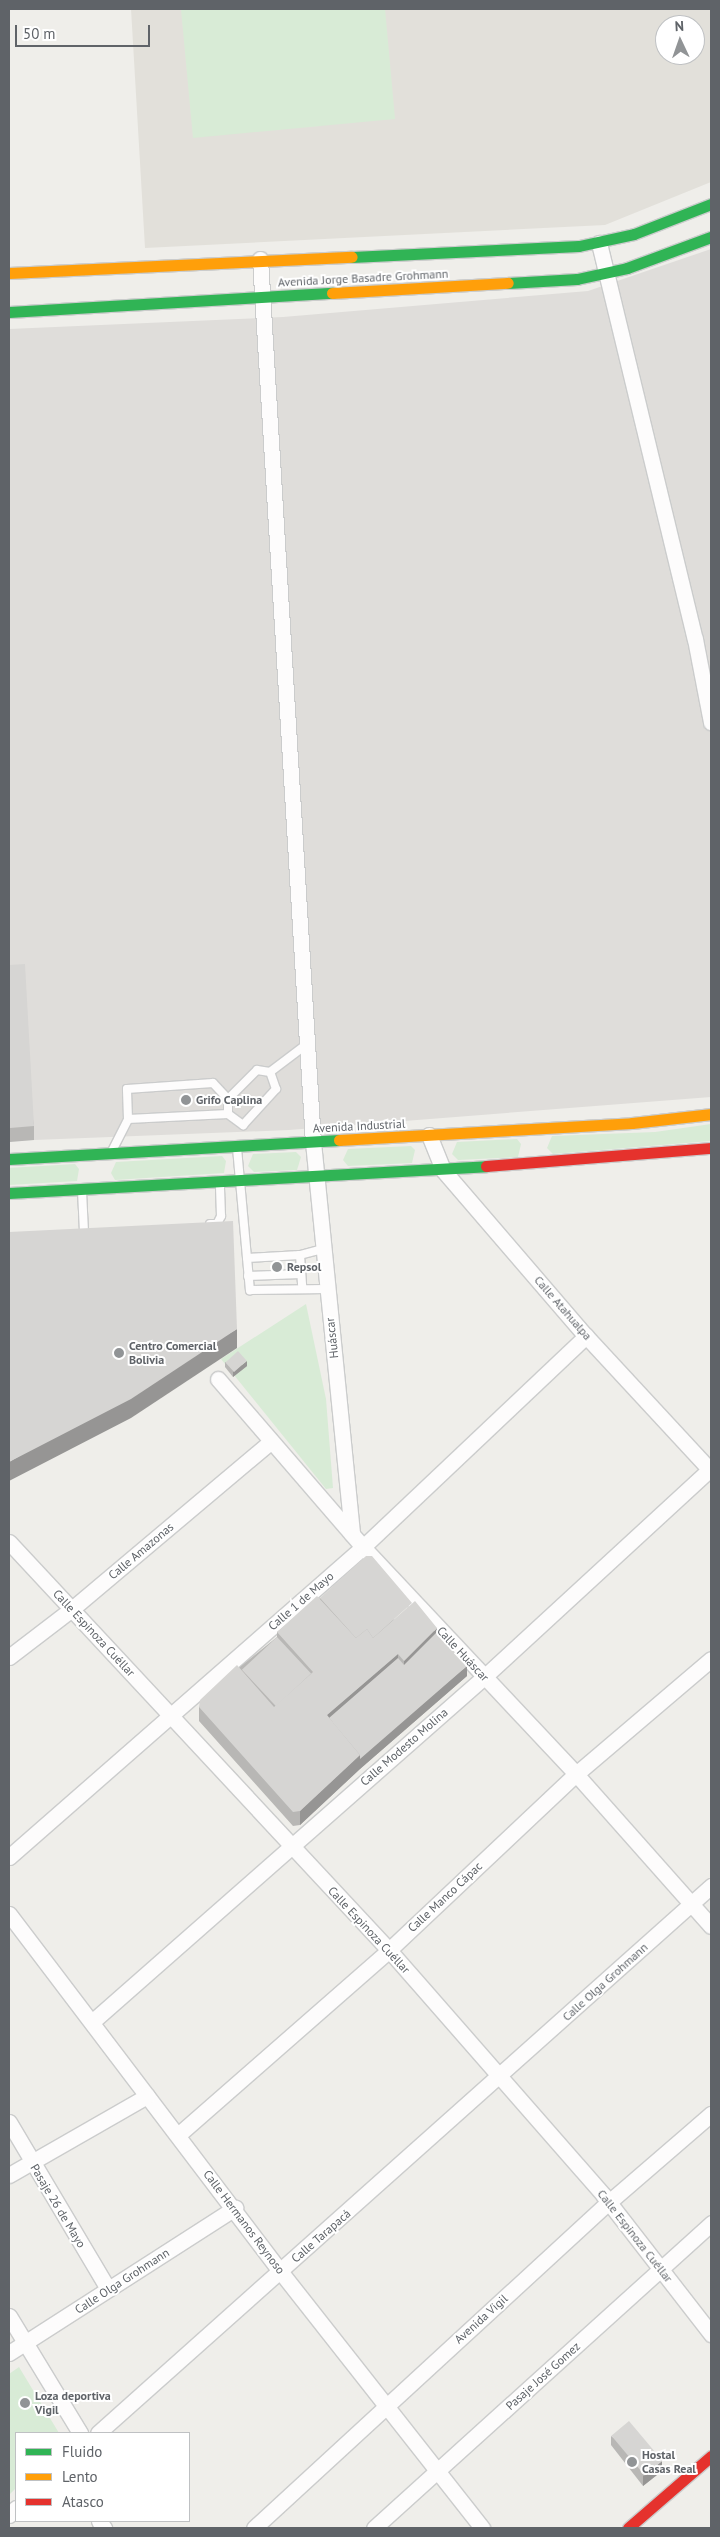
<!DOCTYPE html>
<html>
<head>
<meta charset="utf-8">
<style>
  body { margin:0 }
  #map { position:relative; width:720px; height:2537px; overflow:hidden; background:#efeeea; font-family:"PT Sans",sans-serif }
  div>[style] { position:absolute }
  .industrial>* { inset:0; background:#dfddda }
  .education>* { inset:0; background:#e2e0da }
  .green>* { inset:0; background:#d8ebd6 }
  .roads { filter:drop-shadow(1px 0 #cbcccc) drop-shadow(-1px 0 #cbcccc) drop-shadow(0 1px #cbcccc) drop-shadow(0 -1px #cbcccc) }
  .lane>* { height:8px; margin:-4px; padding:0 4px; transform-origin:4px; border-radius:4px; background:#fdfcfc }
  .street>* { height:15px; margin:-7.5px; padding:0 7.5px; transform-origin:7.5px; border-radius:7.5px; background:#fdfcfc }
  .fast>* { height:11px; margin:-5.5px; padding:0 5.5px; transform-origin:5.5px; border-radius:5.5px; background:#30b455 }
  .slow>* { height:11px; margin:-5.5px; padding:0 5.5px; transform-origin:5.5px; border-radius:5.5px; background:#ff9f0a }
  .jam>* { height:11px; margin:-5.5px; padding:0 5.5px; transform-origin:5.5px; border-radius:5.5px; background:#e5322d }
  .wall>* { inset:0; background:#b8b7b5 }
  .shaded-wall>* { inset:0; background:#969594 }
  .building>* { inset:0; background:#d6d5d3; transform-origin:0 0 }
  .dots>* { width:14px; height:14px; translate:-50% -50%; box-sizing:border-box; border:2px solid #fff; border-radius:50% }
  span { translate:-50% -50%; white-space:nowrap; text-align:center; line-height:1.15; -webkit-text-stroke:4px #fff; paint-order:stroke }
  .street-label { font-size:12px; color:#5f6368 }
  .poi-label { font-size:12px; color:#5f6368; font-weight:700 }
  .left { translate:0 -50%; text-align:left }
  .frame { position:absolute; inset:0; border:10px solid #5f6368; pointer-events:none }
  .legend { position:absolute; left:15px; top:2432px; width:175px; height:90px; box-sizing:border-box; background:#fff; border:1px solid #bfc1c3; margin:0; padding:6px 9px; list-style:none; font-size:15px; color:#5f6368 }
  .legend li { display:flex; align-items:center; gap:10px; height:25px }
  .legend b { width:25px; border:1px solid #bfc1c3 }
  .north { position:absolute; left:655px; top:15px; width:50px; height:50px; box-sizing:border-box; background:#fff; border:1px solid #bfc1c3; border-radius:50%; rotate:357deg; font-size:14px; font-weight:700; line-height:20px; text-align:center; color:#5f6368 }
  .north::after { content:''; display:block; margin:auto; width:18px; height:22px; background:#919496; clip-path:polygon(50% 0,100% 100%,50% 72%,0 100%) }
  .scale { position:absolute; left:15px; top:25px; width:135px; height:22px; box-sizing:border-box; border:2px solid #5f6368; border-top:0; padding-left:6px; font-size:15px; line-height:18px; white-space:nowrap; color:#5f6368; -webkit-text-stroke:4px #fff; paint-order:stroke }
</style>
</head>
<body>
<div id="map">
  <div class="industrial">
    <i style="clip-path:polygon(711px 249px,711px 1097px,289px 1130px,9px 1141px,9px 329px,283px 317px,588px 291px)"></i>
  </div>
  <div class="education">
    <i style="clip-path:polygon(evenodd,131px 9px,711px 9px,711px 182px,605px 225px,145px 248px,131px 9px,665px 25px,695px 25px,695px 55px,665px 55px,665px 25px)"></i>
  </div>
  <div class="green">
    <i style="clip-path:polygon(181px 9px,385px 9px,395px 119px,193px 138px)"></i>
    <i style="clip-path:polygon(711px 1124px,711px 1141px,553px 1154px,547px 1148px,552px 1136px,655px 1132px)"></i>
    <i style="clip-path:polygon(517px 1139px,521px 1144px,518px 1157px,458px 1160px,452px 1154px,457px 1142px)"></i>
    <i style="clip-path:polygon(411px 1146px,415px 1150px,412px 1163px,348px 1166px,343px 1160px,348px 1149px)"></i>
    <i style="clip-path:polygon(296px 1152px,301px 1157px,297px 1170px,254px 1172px,248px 1166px,253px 1154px)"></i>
    <i style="clip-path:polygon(222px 1156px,226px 1161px,224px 1173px,115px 1180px,111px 1173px,116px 1162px)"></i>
    <i style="clip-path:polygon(75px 1164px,79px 1169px,77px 1181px,9px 1185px,9px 1168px)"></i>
    <i style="clip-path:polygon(306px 1304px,326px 1399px,333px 1488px,326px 1489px,221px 1359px)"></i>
    <i style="clip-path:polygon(19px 2367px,59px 2433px,16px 2433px,16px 2488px,9px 2495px,9px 2374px)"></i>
  </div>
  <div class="roads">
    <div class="lane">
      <i style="left:228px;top:1099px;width:41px;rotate:-45deg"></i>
      <i style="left:257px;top:1070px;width:13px;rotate:9deg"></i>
      <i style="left:270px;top:1072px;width:46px;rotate:-37.1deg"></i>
      <i style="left:128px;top:1119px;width:100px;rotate:-2.9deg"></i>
      <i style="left:228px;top:1114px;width:19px;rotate:36deg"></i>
      <i style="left:243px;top:1125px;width:49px;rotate:-47.5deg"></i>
      <i style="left:276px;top:1089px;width:18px;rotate:-109deg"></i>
      <i style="left:237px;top:1148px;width:143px;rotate:84.8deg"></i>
      <i style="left:250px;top:1290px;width:77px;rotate:-0.7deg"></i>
      <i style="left:112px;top:1151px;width:36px;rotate:-63deg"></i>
      <i style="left:128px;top:1119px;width:30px;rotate:-92deg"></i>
      <i style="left:127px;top:1089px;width:86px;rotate:-4deg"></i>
      <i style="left:213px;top:1083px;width:22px;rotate:47deg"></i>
      <i style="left:228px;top:1099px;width:15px;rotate:90deg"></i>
      <i style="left:82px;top:1191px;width:41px;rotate:87.2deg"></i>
      <i style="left:210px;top:1224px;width:7px"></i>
      <i style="left:217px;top:1224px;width:9px;rotate:-63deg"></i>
      <i style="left:221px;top:1216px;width:33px;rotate:-92deg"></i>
      <i style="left:300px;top:1255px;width:32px;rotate:86deg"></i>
      <i style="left:247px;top:1258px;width:53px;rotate:-3.2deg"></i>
      <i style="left:300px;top:1255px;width:24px;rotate:-15deg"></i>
      <i style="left:248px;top:1276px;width:53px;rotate:-2.2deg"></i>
    </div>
    <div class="street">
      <i style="left:599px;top:243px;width:407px;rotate:76.4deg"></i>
      <i style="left:695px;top:639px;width:85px;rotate:79.1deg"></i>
      <i style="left:260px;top:259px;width:885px;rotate:86.57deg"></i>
      <i style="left:313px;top:1142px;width:394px;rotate:84.3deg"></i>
      <i style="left:429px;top:1135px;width:38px;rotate:68deg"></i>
      <i style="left:443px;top:1170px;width:219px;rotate:49.3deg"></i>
      <i style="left:586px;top:1336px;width:184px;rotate:47.2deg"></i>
      <i style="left:218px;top:1379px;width:222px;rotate:49.2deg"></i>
      <i style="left:363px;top:1547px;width:311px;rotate:46.8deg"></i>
      <i style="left:576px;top:1774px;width:203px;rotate:48.4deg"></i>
      <i style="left:9px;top:1542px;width:558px;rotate:47.04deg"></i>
      <i style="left:389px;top:1950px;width:327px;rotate:48.8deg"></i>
      <i style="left:604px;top:2196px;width:175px;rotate:52.2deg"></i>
      <i style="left:9px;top:1657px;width:81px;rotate:-37.4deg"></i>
      <i style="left:73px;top:1608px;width:259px;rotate:-40.1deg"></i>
      <i style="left:9px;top:1857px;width:471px;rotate:-41.2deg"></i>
      <i style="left:363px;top:1547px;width:307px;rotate:-43.4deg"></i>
      <i style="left:9px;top:1914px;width:448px;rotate:52.8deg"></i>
      <i style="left:280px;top:2271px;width:327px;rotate:51.8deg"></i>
      <i style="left:93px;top:2021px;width:521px;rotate:-41.34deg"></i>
      <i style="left:484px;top:1677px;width:309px;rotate:-42.6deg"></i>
      <i style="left:9px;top:2122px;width:194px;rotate:59.3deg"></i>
      <i style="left:178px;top:2135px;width:281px;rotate:-41.2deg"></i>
      <i style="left:389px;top:1950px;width:257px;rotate:-43.3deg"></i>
      <i style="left:576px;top:1774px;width:177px;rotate:-40.4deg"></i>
      <i style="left:9px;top:2175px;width:159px;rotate:-29.8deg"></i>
      <i style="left:9px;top:2316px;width:137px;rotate:58.7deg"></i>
      <i style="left:9px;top:2353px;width:269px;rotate:-32.7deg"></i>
      <i style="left:98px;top:2433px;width:822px;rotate:-41.74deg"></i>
      <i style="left:9px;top:2515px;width:10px;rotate:-45deg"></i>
      <i style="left:99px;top:2521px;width:9px;rotate:54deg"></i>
      <i style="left:254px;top:2528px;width:482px;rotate:-42.6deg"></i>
      <i style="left:609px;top:2202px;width:135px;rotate:-40.8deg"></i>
      <i style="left:374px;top:2528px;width:455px;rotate:-42.1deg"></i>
    </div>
    <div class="fast">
      <i style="left:352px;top:257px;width:227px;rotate:-2.8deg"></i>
      <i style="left:579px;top:246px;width:56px;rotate:-12.3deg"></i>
      <i style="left:634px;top:234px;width:83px;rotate:-21.3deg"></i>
      <i style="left:508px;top:283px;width:69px;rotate:-3.3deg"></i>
      <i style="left:577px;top:279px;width:51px;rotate:-12.4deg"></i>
      <i style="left:627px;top:268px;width:90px;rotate:-20.3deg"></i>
      <i style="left:9px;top:312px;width:324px;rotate:-3.4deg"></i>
      <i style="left:9px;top:1159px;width:331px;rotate:-3.3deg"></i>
      <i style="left:9px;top:1193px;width:478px;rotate:-3.2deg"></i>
    </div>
    <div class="slow">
      <i style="left:9px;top:273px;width:343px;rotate:-2.7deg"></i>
      <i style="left:332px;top:293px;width:176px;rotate:-3.3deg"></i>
      <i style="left:339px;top:1140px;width:293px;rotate:-3.3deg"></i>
      <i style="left:632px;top:1123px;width:80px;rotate:-6.5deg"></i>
    </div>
    <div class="jam">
      <i style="left:486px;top:1166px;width:226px;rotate:-4.6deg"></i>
      <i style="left:628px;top:2528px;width:110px;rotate:-40.9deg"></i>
    </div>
  </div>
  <div class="wall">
    <i style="clip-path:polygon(9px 965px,34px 1126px,34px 1140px,10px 1142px,9px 1116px)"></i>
    <i style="clip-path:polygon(225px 1362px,247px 1366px,233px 1377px,225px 1367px)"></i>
    <i style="clip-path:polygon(320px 1598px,437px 1632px,467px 1676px,360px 1769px,300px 1825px,293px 1826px,199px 1721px,199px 1707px,240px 1667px,277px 1637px,277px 1632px)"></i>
    <i style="clip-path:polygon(611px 2436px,662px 2471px,643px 2486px,611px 2445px)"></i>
  </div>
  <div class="shaded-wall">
    <i style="clip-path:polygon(237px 1329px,237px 1348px,131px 1418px,9px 1481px,9px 1462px)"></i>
    <i style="clip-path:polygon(247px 1361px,247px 1366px,233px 1377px,233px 1372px)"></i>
    <i style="clip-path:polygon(437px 1628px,437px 1642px,404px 1675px,404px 1661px)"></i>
    <i style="clip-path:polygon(398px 1654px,398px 1668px,332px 1725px,327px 1715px)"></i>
    <i style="clip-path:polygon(467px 1666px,467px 1676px,360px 1769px,300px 1825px,300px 1811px,360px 1755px)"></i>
    <i style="clip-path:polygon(662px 2461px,662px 2471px,643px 2486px,643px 2476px)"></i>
  </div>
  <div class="building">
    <i style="clip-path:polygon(25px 964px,34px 1126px,10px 1128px,9px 1102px,9px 965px)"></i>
    <i style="clip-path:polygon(233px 1221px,237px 1329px,131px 1399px,9px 1462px,9px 1232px)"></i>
    <i style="left:238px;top:1351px;width:13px;height:17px;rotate:48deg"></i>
    <i style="clip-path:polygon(366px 1556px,372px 1556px,412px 1603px,373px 1638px,367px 1629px,356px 1638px,320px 1598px)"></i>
    <i style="clip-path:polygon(317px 1596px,356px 1638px,367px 1629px,373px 1638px,415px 1601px,437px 1628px,404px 1661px,398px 1654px,327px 1715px,360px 1755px,300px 1811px,293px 1812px,199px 1707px,200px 1700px,237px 1665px,274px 1707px,313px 1672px,277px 1632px)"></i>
    <i style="clip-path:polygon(437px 1632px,467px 1666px,360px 1759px,360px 1755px,329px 1718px,398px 1658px,404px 1665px)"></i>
    <i style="left:277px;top:1637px;width:50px;height:48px;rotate:47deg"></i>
    <i style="left:629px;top:2421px;width:52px;height:23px;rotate:50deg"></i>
  </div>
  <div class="dots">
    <i style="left:186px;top:1100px;background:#919496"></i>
    <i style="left:277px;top:1267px;background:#919496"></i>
    <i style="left:119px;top:1353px;background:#919496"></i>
    <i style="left:25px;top:2403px;background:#919496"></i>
    <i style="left:632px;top:2462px;background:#919496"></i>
  </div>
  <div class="street-label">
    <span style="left:363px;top:278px;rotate:-3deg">Avenida Jorge Basadre Grohmann</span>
    <span style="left:359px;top:1126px;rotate:-3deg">Avenida Industrial</span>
    <span style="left:563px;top:1308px;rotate:49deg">Calle Atahualpa</span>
    <span style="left:332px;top:1338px;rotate:-96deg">Huáscar</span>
    <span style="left:141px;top:1551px;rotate:-40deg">Calle Amazonas</span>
    <span style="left:301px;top:1601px;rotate:-41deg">Calle 1 de Mayo</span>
    <span style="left:94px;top:1633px;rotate:47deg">Calle Espinoza Cuéllar</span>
    <span style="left:463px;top:1654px;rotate:47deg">Calle Huáscar</span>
    <span style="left:404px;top:1747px;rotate:-41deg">Calle Modesto Molina</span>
    <span style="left:445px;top:1897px;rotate:-43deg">Calle Manco Cápac</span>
    <span style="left:369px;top:1930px;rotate:47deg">Calle Espinoza Cuéllar</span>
    <span style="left:605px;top:1982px;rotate:-42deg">Calle Olga Grohmann</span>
    <span style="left:58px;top:2206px;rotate:59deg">Pasaje 26 de Mayo</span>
    <span style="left:244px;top:2222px;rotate:53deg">Calle Hermanos Reynoso</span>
    <span style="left:321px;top:2236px;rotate:-41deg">Calle Tarapacá</span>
    <span style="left:635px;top:2236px;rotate:52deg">Calle Espinoza Cuéllar</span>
    <span style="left:122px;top:2281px;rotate:-33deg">Calle Olga Grohmann</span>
    <span style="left:481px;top:2319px;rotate:-42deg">Avenida Vigil</span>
    <span style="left:543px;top:2376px;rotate:-42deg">Pasaje José Gomez</span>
  </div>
  <div class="poi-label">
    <span class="left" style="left:196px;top:1100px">Grifo Caplina</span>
    <span class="left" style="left:287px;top:1267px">Repsol</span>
    <span class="left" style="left:129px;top:1353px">Centro Comercial<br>Bolivia</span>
    <span class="left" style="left:35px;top:2403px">Loza deportiva<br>Vigil</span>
    <span class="left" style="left:642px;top:2462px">Hostal<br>Casas Real</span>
  </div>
  <div class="frame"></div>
  <ul class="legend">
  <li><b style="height:6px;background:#30b455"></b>Fluido</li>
  <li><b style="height:6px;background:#ff9f0a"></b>Lento</li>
  <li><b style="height:6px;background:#e5322d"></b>Atasco</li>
  </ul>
  <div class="north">N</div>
  <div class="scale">50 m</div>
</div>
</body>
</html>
